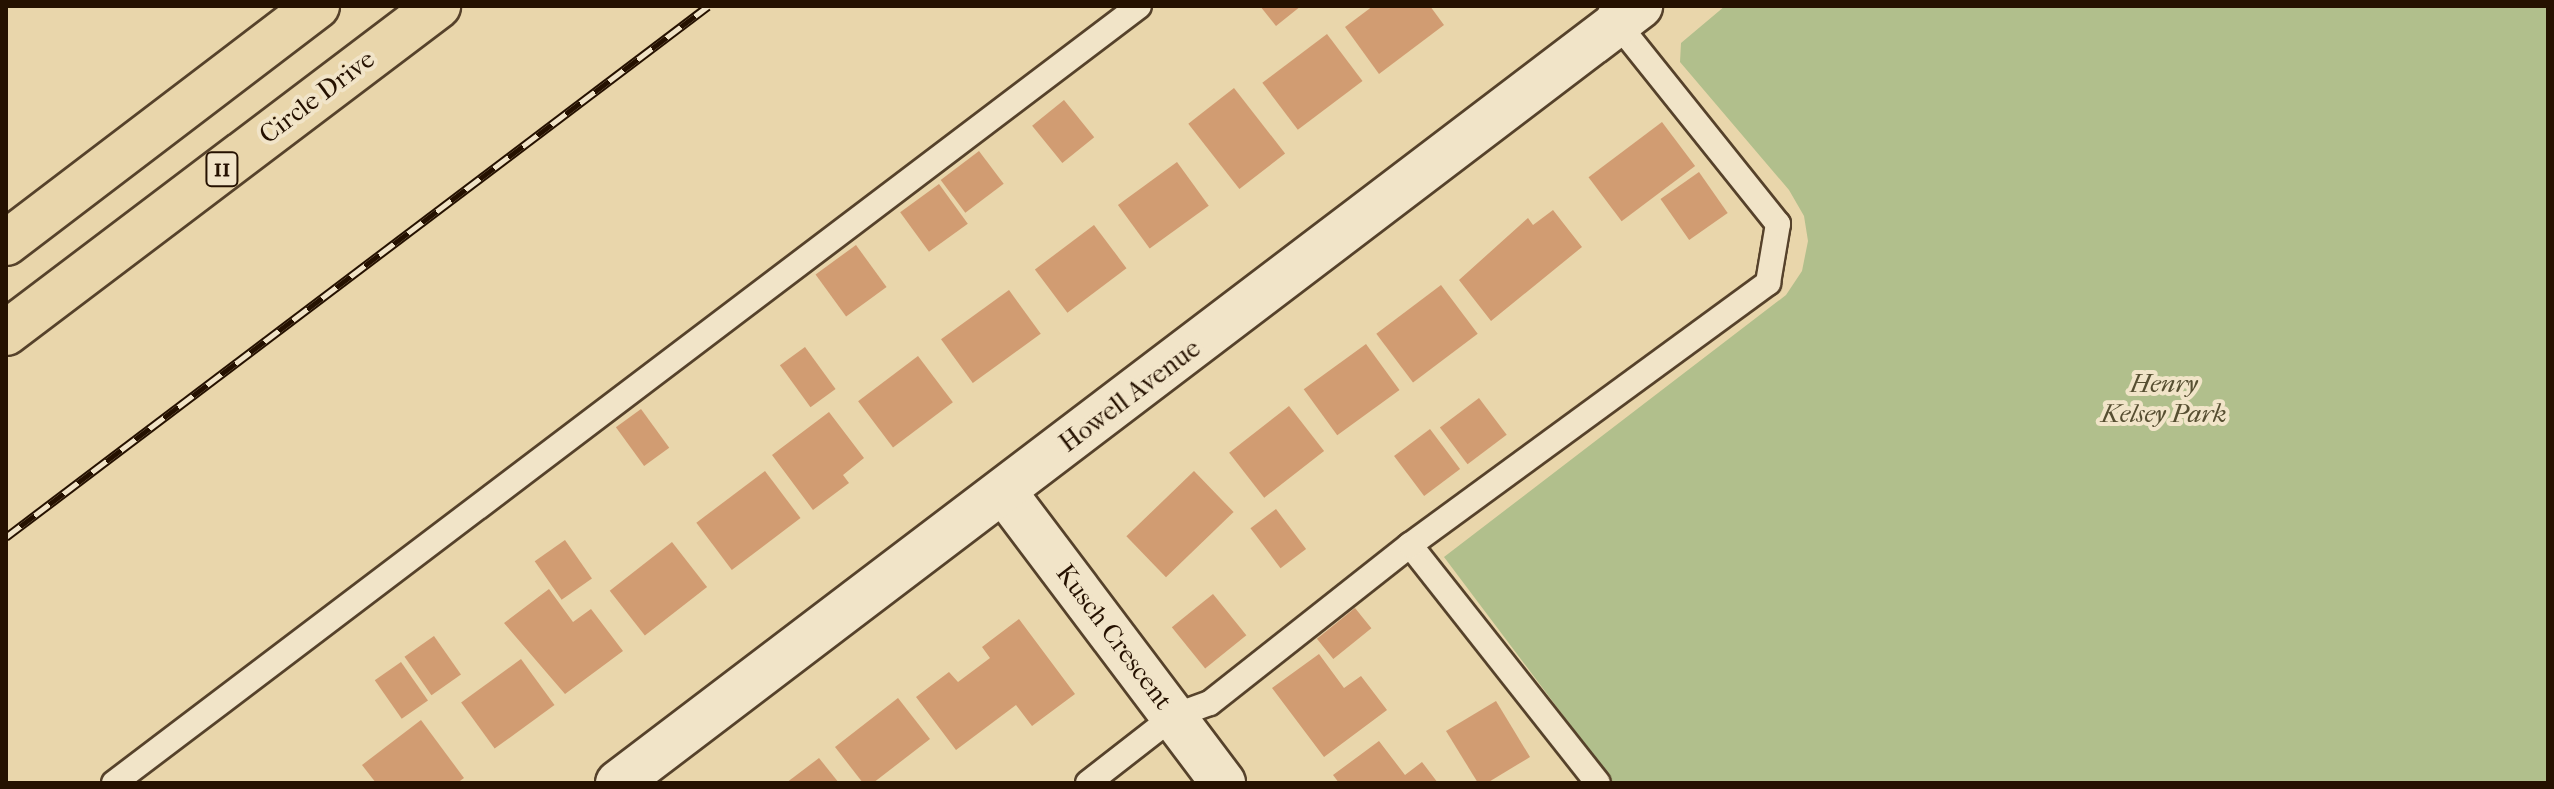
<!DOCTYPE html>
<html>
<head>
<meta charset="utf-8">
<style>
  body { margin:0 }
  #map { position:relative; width:2554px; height:789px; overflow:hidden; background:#e9d6ab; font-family:"IM FELL French Canon",serif }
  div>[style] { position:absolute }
  .green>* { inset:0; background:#b1bf8c }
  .building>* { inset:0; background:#d19c72; transform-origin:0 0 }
  .roads { filter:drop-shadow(2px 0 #56422b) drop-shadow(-2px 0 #56422b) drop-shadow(0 2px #56422b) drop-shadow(0 -2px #56422b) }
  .service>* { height:24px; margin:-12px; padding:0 12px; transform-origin:12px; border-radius:12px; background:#f1e4c8 }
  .minor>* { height:44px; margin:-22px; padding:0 22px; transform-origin:22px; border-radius:22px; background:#f1e4c8 }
  .trunk>* { height:44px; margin:-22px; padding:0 22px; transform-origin:22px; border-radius:22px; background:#e9d6ab }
  .rail>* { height:9px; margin-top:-4.5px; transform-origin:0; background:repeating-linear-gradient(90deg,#f1e4c8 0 18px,#251100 0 36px); box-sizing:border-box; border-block:2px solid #251100 }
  span { translate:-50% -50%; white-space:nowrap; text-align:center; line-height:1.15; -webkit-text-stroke:8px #f1e4c8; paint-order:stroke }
  .shield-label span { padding:2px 6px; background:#f1e4c8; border:2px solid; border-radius:6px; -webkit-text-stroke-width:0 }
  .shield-label { font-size:24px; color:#251100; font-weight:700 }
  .street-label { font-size:26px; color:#251100 }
  .park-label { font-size:26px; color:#564e31; font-style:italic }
  .frame { position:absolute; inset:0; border:8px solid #251100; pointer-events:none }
</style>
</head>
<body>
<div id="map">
  <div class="green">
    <i style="clip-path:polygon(1725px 6px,2548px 6px,2548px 783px,1614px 783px,1444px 557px,1786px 295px,1802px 271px,1808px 241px,1804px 216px,1789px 190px,1680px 62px,1681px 43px)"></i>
  </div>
  <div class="building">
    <i style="clip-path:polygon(1260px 6px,1301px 6px,1276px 26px)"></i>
    <i style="clip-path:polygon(1373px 6px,1430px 6px,1444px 25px,1379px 74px,1345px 27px)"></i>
    <i style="left:1327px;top:34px;width:59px;height:81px;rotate:53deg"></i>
    <i style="left:1234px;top:88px;width:83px;height:58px;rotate:52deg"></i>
    <i style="left:1064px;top:100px;width:48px;height:41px;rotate:51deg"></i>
    <i style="left:1662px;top:122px;width:55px;height:92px;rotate:53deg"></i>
    <i style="left:979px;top:151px;width:41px;height:48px;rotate:53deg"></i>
    <i style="left:1177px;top:162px;width:54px;height:73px;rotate:54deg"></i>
    <i style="left:1699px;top:172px;width:50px;height:47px;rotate:55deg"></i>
    <i style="left:939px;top:184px;width:49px;height:48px;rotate:54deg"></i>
    <i style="clip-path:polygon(1553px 210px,1582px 247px,1491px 321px,1459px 280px,1528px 218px,1533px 225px)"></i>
    <i style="left:1094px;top:225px;width:54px;height:74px;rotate:53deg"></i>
    <i style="left:856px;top:245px;width:52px;height:50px;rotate:54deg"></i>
    <i style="left:1441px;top:285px;width:61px;height:81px;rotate:53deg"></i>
    <i style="left:1009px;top:290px;width:54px;height:84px;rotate:54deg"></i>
    <i style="left:1366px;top:344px;width:57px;height:77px;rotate:54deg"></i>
    <i style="left:805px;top:347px;width:52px;height:31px;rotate:54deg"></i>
    <i style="left:918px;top:356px;width:58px;height:75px;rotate:53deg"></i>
    <i style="left:1479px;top:398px;width:46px;height:49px;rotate:53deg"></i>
    <i style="left:1289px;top:406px;width:57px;height:76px;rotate:52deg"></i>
    <i style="left:641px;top:409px;width:48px;height:31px;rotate:54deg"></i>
    <i style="clip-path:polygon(829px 412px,864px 458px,843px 475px,849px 483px,813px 510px,772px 455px)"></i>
    <i style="left:1430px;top:429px;width:50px;height:45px;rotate:53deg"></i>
    <i style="left:765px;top:471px;width:59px;height:86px;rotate:53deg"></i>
    <i style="left:1194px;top:471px;width:57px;height:94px;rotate:46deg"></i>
    <i style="left:1276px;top:509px;width:50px;height:32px;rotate:53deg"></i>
    <i style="left:565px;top:540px;width:47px;height:37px;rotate:55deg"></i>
    <i style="left:672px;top:542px;width:57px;height:79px;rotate:52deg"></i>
    <i style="clip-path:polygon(549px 589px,573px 622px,591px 609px,623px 651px,565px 694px,504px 623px)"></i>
    <i style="left:1213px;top:594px;width:53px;height:53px;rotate:51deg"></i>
    <i style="left:1355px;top:608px;width:26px;height:49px;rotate:51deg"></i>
    <i style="clip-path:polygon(1019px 619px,1075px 694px,1032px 726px,1016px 705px,956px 750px,916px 697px,949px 672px,958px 682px,990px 658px,982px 647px)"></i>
    <i style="left:434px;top:636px;width:47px;height:36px;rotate:55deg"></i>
    <i style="clip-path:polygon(1319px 654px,1344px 688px,1361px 676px,1387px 710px,1324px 757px,1272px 688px)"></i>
    <i style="left:521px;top:659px;width:57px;height:74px;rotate:54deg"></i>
    <i style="left:401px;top:662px;width:47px;height:32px;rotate:55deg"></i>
    <i style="clip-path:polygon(898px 698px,930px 739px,873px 783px,863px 783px,835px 747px)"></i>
    <i style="clip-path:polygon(1496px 701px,1530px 757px,1487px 783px,1478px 783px,1446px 731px)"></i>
    <i style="clip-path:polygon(421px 720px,464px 778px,457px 783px,376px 783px,362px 765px)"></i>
    <i style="clip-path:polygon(1379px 741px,1405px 775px,1422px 762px,1438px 783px,1339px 783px,1333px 775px)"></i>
    <i style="clip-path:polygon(819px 758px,839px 783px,786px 783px)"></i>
  </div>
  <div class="roads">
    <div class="service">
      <i style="left:1410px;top:545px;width:303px;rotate:51.7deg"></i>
      <i style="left:114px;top:783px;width:1286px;rotate:-37.16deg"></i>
      <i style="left:1088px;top:783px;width:109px;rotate:-37.9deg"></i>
      <i style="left:1174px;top:716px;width:38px;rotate:-20deg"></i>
      <i style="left:1210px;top:703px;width:255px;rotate:-38.3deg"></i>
      <i style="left:1410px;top:545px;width:444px;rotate:-36.2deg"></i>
      <i style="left:1768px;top:283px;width:60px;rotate:-80.4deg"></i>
      <i style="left:1778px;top:224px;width:269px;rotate:-128.7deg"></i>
    </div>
    <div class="minor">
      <i style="left:1004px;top:492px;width:364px;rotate:53deg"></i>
      <i style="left:618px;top:783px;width:1284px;rotate:-37.24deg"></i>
    </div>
    <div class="trunk">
      <i style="left:6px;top:243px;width:391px;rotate:-37.3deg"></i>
      <i style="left:6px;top:333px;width:542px;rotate:-37.12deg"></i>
    </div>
  </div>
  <div class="rail">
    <i style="left:6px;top:537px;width:880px;rotate:-37.1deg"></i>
  </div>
  <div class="shield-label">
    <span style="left:222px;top:169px">11</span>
  </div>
  <div class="street-label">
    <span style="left:317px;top:97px;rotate:-37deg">Circle Drive</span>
    <span style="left:1130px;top:396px;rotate:-37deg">Howell Avenue</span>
    <span style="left:1114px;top:637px;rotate:53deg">Kusch Crescent</span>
  </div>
  <div class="park-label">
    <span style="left:2164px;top:399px">Henry<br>Kelsey Park</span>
  </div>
  <div class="frame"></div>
</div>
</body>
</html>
